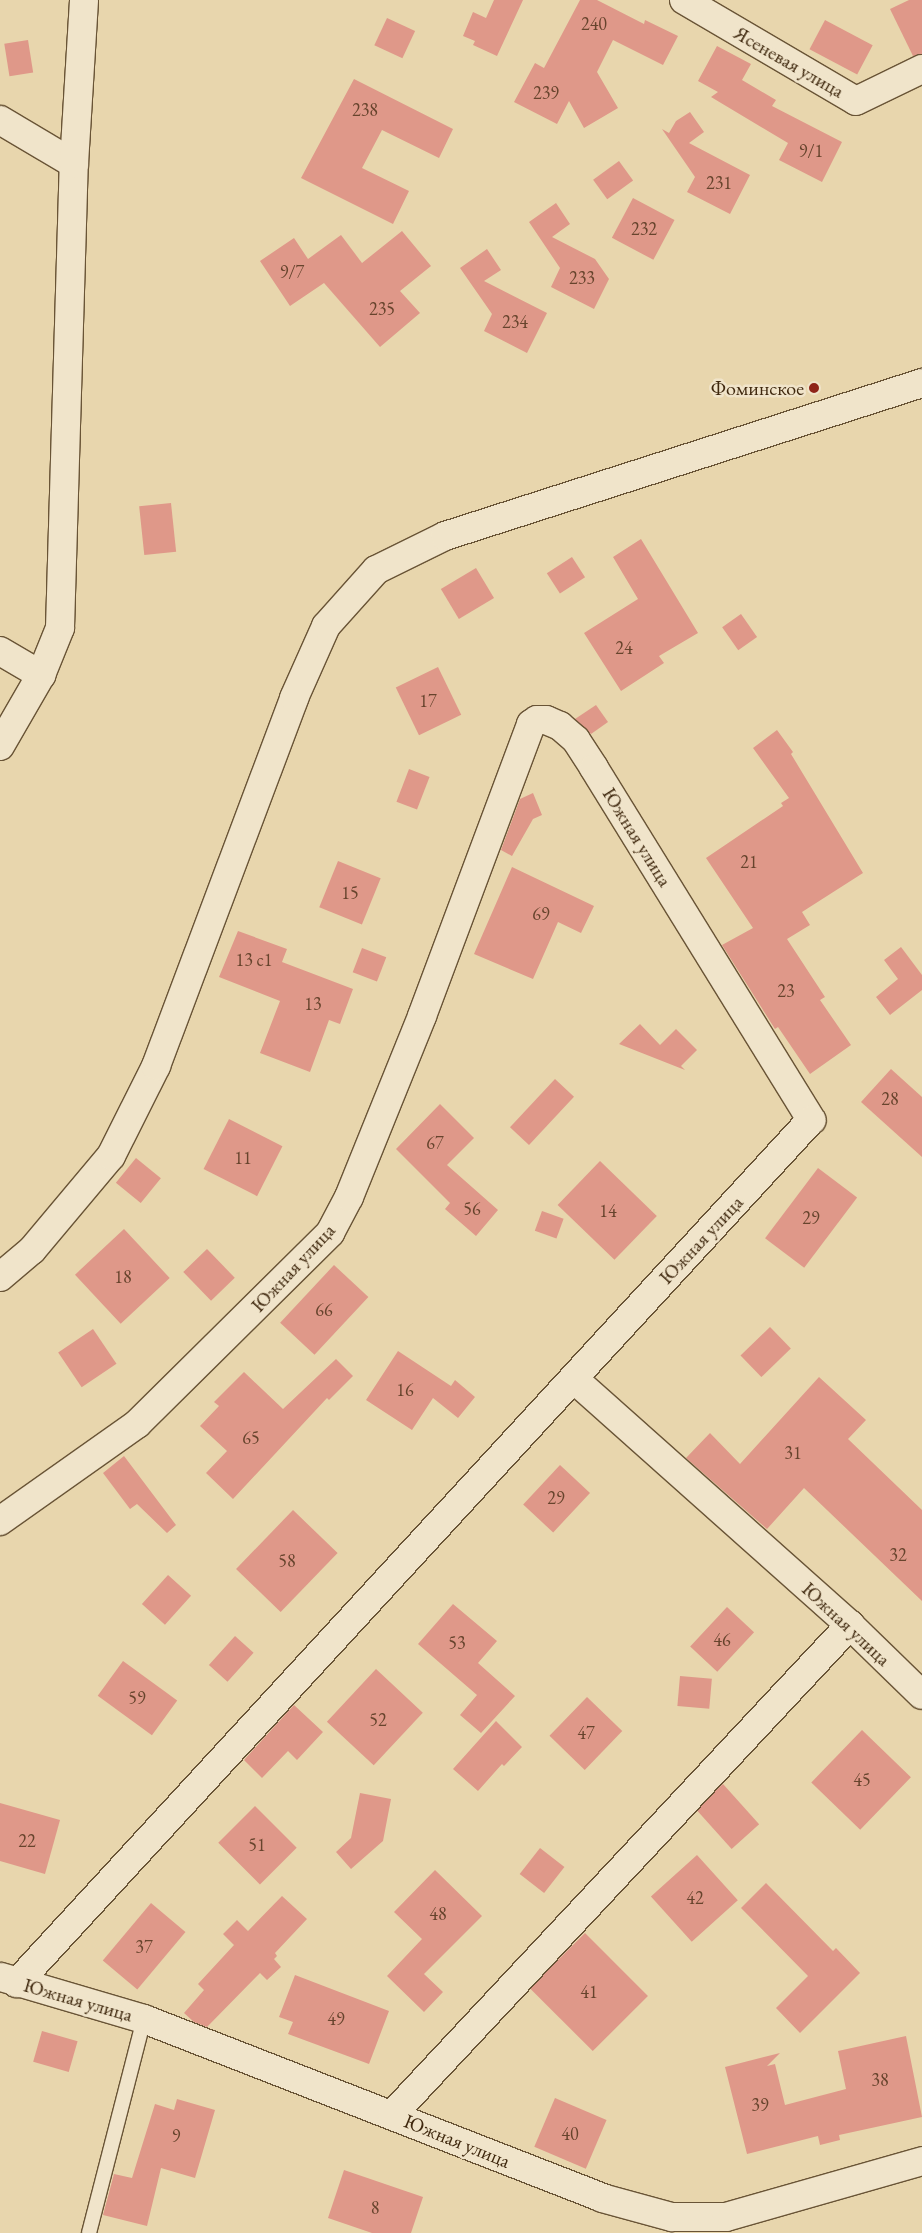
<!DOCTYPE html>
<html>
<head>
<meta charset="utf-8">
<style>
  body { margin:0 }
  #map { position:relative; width:922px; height:2233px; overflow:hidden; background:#e8d6ad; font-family:"EB Garamond",serif }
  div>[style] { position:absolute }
  .building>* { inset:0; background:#df9889; transform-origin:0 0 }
  .roads { filter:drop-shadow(1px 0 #695436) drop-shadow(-1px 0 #695436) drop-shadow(0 1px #695436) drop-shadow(0 -1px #695436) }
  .service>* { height:14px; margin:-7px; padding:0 7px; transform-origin:7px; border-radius:7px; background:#f0e4ca }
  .minor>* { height:28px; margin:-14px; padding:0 14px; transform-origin:14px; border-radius:14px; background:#f0e4ca }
  .tertiary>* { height:28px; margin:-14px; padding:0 14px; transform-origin:14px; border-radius:14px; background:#f0e4ca }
  .dots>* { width:14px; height:14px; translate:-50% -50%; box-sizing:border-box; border:2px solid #f0e4ca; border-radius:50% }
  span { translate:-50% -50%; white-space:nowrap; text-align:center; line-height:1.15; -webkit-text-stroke:5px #f0e4ca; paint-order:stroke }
  .number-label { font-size:18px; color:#67442d }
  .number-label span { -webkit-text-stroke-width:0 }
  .street-label { font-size:20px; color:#3f280e }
  .poi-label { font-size:20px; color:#3f280e }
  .right { translate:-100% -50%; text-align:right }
</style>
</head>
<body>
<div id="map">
  <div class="building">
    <i style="clip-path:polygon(494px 0,523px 0,497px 56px,473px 45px,475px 41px,463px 36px,473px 12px,486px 18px)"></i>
    <i style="clip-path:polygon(580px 0,597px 0,644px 24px,645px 20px,678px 36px,663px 65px,613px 40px,597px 72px,618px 108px,584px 128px,569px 101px,557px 124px,514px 102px,535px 63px,544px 68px)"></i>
    <i style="clip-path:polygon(909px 0,922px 0,922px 54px,913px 56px,890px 9px)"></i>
    <i style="left:387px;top:18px;width:31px;height:30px;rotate:25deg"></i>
    <i style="left:825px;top:20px;width:54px;height:33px;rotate:28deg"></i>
    <i style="left:28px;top:40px;width:33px;height:24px;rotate:81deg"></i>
    <i style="clip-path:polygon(717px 46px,751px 64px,742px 80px,776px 100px,772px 106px,842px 142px,822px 182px,779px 160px,788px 143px,711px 97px,718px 92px,698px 81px)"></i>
    <i style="clip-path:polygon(354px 79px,453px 129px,439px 158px,382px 130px,362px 168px,409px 191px,393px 224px,301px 178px)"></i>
    <i style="clip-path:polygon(690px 112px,704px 132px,689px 143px,750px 175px,730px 214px,687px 192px,695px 177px,662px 129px,669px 133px,676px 121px)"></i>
    <i style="left:619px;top:161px;width:24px;height:32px;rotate:54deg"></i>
    <i style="left:633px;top:198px;width:47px;height:45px;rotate:28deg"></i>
    <i style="clip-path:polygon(556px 203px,570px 224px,552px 237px,595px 259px,609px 279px,594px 309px,551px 287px,560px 268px,529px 222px)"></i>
    <i style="clip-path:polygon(402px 231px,431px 266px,400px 291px,420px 313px,380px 347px,324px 283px,290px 306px,260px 261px,294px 238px,308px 259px,341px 235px,362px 263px)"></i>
    <i style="clip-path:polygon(487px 249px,501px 270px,484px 281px,547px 313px,527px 353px,484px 331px,492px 314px,460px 268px)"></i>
    <i style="left:171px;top:503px;width:49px;height:32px;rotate:84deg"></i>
    <i style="clip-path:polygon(641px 539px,698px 633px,659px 656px,664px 663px,621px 691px,584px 633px,638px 599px,613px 557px)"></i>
    <i style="left:572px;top:557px;width:24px;height:30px;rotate:57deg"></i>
    <i style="left:476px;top:568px;width:35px;height:41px;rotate:59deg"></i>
    <i style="left:741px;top:614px;width:28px;height:23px;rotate:55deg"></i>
    <i style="left:438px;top:667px;width:53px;height:47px;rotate:64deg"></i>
    <i style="clip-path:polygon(596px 705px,608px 722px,591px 734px,575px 719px)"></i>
    <i style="clip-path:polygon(777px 730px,793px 752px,791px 754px,863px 873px,802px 912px,810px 925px,787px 939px,825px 997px,820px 1000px,851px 1045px,810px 1074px,778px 1027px,775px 1029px,722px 945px,753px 928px,706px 858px,783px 806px,781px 803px,789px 798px,753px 748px)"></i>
    <i style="left:409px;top:769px;width:22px;height:35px;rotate:21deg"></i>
    <i style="clip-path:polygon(533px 793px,542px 815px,533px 819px,512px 856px,501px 850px,520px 799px)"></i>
    <i style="left:338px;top:861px;width:46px;height:50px;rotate:22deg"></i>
    <i style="clip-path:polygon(512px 867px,594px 906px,581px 933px,558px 922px,533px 979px,474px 954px)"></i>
    <i style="clip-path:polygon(238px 931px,287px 949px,282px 962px,353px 989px,340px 1024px,329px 1020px,310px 1072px,260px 1053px,280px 1001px,219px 977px)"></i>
    <i style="clip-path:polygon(901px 947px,922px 975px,922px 990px,890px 1015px,876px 997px,898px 979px,884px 960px)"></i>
    <i style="left:362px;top:948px;width:26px;height:26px;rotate:21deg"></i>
    <i style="clip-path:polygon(640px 1024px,660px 1045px,676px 1029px,697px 1050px,681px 1066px,685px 1070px,619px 1044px)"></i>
    <i style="clip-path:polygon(891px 1069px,922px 1097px,922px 1157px,861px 1102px)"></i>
    <i style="left:555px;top:1079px;width:26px;height:66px;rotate:43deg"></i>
    <i style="clip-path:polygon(440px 1104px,474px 1138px,447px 1165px,498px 1210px,476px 1236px,445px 1209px,450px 1203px,396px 1149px)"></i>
    <i style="left:229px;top:1119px;width:60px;height:56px;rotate:27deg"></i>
    <i style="left:136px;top:1158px;width:32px;height:32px;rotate:39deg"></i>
    <i style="left:600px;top:1161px;width:79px;height:61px;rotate:44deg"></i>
    <i style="left:818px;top:1168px;width:49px;height:88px;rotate:37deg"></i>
    <i style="left:542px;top:1211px;width:23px;height:21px;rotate:20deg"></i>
    <i style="left:124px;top:1229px;width:67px;height:67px;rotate:47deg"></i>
    <i style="left:207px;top:1249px;width:40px;height:33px;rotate:46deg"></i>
    <i style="left:334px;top:1265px;width:47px;height:79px;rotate:43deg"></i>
    <i style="left:770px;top:1327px;width:30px;height:41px;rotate:46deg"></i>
    <i style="left:93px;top:1329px;width:42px;height:42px;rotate:56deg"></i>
    <i style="clip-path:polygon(398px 1351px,451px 1386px,455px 1380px,475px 1397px,458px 1418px,433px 1398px,412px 1430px,366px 1400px)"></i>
    <i style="clip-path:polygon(336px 1359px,353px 1376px,329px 1400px,327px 1398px,233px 1499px,206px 1473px,227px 1451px,200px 1426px,219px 1406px,214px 1402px,244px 1372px,283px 1409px)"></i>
    <i style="clip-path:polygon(819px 1377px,866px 1420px,848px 1439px,922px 1510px,922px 1601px,804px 1488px,767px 1529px,686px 1458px,710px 1433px,740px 1464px)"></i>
    <i style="clip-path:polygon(124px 1456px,176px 1525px,167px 1533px,137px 1504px,130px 1509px,103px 1473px)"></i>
    <i style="left:560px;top:1465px;width:41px;height:54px;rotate:43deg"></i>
    <i style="left:293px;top:1510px;width:62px;height:82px;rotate:44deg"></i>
    <i style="left:168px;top:1575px;width:31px;height:39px;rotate:42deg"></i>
    <i style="clip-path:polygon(453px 1604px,497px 1641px,478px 1663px,515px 1696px,481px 1733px,460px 1715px,477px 1695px,418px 1644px)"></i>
    <i style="left:727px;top:1607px;width:37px;height:54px;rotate:43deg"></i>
    <i style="left:235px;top:1636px;width:25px;height:39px;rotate:42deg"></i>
    <i style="left:123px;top:1661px;width:67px;height:43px;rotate:36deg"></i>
    <i style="left:376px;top:1669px;width:64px;height:72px;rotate:43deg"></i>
    <i style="left:680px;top:1676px;width:32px;height:30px;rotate:5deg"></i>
    <i style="left:587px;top:1697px;width:49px;height:54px;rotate:44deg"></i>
    <i style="clip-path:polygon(294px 1705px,323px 1732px,297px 1760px,288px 1751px,262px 1778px,244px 1760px)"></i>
    <i style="clip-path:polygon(496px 1721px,522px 1747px,504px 1766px,502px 1764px,478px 1791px,453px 1769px)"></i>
    <i style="left:862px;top:1730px;width:68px;height:73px;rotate:44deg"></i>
    <i style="left:723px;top:1784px;width:54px;height:37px;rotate:48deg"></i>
    <i style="clip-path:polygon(360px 1793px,391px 1799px,383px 1841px,351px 1869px,336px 1852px,351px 1838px)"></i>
    <i style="clip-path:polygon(0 1803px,60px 1820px,45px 1874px,0 1861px)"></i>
    <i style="left:255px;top:1806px;width:59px;height:52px;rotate:45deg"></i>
    <i style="left:540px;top:1848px;width:31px;height:33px;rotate:38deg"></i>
    <i style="left:697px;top:1855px;width:61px;height:62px;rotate:48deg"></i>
    <i style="clip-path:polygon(435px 1870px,482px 1916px,424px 1974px,443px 1992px,424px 2012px,387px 1976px,422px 1939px,394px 1912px)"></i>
    <i style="clip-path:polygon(766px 1883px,833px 1951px,836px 1948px,860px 1973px,800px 2033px,776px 2008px,808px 1976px,741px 1908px)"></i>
    <i style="clip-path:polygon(282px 1896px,307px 1919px,275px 1953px,277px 1956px,274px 1959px,281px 1967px,267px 1980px,260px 1973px,207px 2027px,194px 2022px,184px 2013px,204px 1990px,198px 1984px,234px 1945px,223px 1934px,237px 1920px,248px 1931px)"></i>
    <i style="left:151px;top:1903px;width:45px;height:75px;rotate:40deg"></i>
    <i style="left:585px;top:1933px;width:89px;height:78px;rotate:45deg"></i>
    <i style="clip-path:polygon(295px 1975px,389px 2011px,369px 2064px,288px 2034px,293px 2022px,279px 2017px)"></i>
    <i style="left:42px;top:2031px;width:37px;height:32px;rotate:16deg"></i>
    <i style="clip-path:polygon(906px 2036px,922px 2117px,839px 2135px,840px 2140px,820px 2145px,818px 2136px,747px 2154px,725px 2067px,780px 2053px,767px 2066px,775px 2064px,785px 2105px,846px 2089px,838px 2051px)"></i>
    <i style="left:555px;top:2098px;width:56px;height:53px;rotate:23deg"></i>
    <i style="clip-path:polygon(177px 2099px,215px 2110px,195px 2178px,161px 2168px,147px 2226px,103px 2215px,114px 2174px,132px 2178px,155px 2104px,174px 2110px)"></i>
    <i style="clip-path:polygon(344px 2170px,423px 2197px,411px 2233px,372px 2233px,328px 2218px)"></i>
  </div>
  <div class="roads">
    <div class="service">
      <i style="left:89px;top:2233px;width:221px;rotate:-75.6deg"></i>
    </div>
    <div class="minor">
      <i style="left:684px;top:0;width:199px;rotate:30.4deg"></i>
      <i style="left:856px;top:101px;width:73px;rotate:-25.9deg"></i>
      <i style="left:0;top:120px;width:86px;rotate:30.7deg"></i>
      <i style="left:0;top:651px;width:48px;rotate:30.3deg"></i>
      <i style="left:0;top:746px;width:82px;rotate:-60deg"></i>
      <i style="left:41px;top:675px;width:51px;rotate:-68deg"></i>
      <i style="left:60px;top:628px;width:464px;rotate:-88.3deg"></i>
      <i style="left:74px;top:164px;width:164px;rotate:-86.5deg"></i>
      <i style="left:574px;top:1379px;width:370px;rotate:41.7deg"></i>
      <i style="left:850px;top:1625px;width:100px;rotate:44.2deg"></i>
      <i style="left:0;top:1521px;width:168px;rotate:-35.3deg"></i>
      <i style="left:137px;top:1424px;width:272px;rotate:-44.7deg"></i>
      <i style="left:330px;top:1233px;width:41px;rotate:-62.2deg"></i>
      <i style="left:349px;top:1197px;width:195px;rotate:-68deg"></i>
      <i style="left:422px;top:1016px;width:312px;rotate:-69.5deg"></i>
      <i style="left:531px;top:724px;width:7px;rotate:-34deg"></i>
      <i style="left:537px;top:720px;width:9px"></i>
      <i style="left:546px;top:720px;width:15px;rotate:23deg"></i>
      <i style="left:560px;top:726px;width:21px;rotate:41deg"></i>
      <i style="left:576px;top:740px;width:33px;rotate:57deg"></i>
      <i style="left:594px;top:768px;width:414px;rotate:58.3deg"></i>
      <i style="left:811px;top:1120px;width:1173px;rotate:132.62deg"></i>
      <i style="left:1px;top:1977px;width:149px;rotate:16.4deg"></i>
      <i style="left:144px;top:2019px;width:492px;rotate:21.3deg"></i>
      <i style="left:602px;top:2198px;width:73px;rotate:15.2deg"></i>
      <i style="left:672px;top:2217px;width:54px"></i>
      <i style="left:726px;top:2217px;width:204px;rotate:-15.9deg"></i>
      <i style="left:392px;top:2115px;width:671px;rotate:-46.93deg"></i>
    </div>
    <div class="tertiary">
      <i style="left:0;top:1277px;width:42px;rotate:-40.2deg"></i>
      <i style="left:32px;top:1250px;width:123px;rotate:-50deg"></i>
      <i style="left:111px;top:1156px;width:101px;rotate:-63.4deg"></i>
      <i style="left:156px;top:1066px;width:393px;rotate:-69.4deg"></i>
      <i style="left:294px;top:698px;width:79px;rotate:-66deg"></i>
      <i style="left:326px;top:626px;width:75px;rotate:-48.2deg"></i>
      <i style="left:376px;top:570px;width:77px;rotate:-26.2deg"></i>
      <i style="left:445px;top:536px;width:501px;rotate:-17.78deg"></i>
    </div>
  </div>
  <div class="dots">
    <i style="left:814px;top:388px;background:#8f2418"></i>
  </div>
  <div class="number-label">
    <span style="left:594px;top:24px">240</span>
    <span style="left:546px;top:93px">239</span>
    <span style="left:365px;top:110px">238</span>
    <span style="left:811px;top:151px">9/1</span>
    <span style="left:719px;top:183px">231</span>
    <span style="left:644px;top:229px">232</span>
    <span style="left:292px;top:272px">9/7</span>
    <span style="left:582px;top:278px">233</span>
    <span style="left:382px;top:309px">235</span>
    <span style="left:515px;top:322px">234</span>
    <span style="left:624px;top:648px">24</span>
    <span style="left:428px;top:701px">17</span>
    <span style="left:749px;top:862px">21</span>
    <span style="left:350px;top:893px">15</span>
    <span style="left:541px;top:914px">69</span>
    <span style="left:254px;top:960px">13 с1</span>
    <span style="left:786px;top:991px">23</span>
    <span style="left:313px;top:1004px">13</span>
    <span style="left:890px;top:1099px">28</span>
    <span style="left:435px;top:1143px">67</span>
    <span style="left:243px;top:1158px">11</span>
    <span style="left:472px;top:1209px">56</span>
    <span style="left:608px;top:1211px">14</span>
    <span style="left:811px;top:1218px">29</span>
    <span style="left:123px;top:1277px">18</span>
    <span style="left:324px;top:1310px">66</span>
    <span style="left:405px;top:1390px">16</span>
    <span style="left:251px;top:1438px">65</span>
    <span style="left:793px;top:1453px">31</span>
    <span style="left:556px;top:1498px">29</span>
    <span style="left:898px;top:1555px">32</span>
    <span style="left:287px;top:1561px">58</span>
    <span style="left:722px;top:1640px">46</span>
    <span style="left:457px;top:1643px">53</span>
    <span style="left:137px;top:1698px">59</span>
    <span style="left:378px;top:1720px">52</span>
    <span style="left:586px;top:1733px">47</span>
    <span style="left:862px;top:1780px">45</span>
    <span style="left:27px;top:1841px">22</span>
    <span style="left:257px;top:1845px">51</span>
    <span style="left:695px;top:1898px">42</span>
    <span style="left:438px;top:1914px">48</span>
    <span style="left:144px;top:1947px">37</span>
    <span style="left:589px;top:1992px">41</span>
    <span style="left:336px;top:2019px">49</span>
    <span style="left:880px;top:2080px">38</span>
    <span style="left:760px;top:2105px">39</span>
    <span style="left:570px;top:2134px">40</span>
    <span style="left:176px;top:2136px">9</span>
    <span style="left:375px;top:2208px">8</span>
  </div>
  <div class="street-label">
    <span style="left:789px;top:62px;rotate:30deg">Ясеневая улица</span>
    <span style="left:637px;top:837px;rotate:58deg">Южная улица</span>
    <span style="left:701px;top:1240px;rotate:-47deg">Южная улица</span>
    <span style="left:293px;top:1268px;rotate:-47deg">Южная улица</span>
    <span style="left:846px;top:1624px;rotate:43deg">Южная улица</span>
    <span style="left:78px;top:2000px;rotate:16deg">Южная улица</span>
    <span style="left:457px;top:2141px;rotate:22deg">Южная улица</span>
  </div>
  <div class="poi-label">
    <span class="right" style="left:804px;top:388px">Фоминское</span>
  </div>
</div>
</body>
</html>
